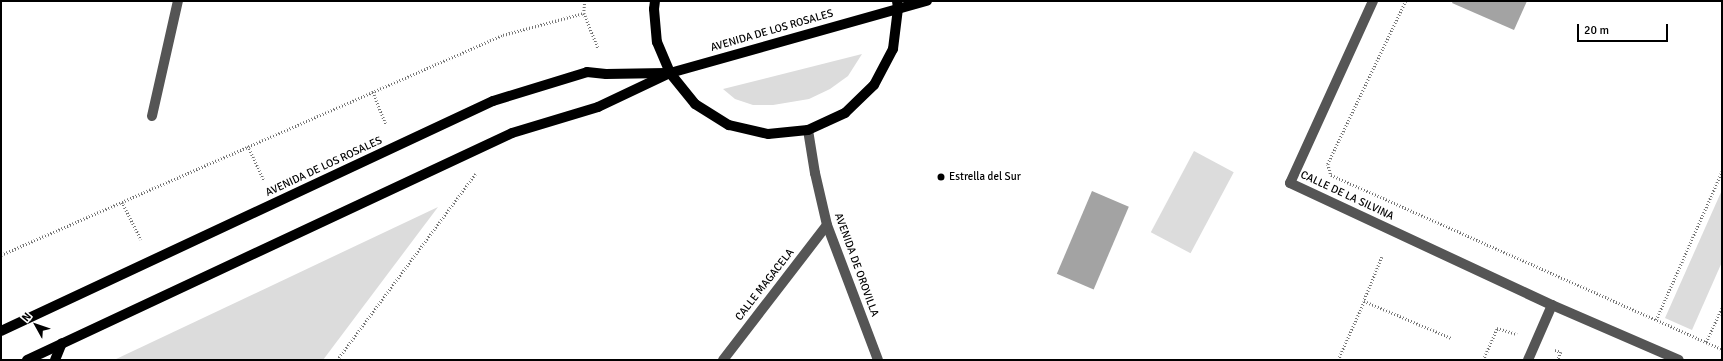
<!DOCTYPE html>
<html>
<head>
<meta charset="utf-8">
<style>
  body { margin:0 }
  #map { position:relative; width:1723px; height:361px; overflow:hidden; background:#fff; font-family:Signika,sans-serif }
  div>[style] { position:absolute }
  .green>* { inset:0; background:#dcdcdc; transform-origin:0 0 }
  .water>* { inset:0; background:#a3a3a3; transform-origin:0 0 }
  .path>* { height:2.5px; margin-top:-1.25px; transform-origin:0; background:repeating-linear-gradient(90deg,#777 0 1px,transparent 0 3px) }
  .minor>* { height:10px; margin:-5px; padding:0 5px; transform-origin:5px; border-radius:5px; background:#555 }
  .major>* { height:10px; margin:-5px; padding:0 5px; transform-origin:5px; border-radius:5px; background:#000 }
  .dots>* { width:11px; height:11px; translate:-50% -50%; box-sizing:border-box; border:2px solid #fff; border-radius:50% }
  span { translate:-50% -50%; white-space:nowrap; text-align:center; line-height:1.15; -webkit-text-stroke:3.5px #fff; paint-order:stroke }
  .street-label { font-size:11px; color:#000 }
  .poi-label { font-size:11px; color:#000 }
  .left { translate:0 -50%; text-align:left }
  .frame { position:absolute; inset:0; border:2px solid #000; pointer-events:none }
  .north { position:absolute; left:16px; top:305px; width:40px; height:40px; -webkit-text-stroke:3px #fff; paint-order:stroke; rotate:310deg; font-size:11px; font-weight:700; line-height:16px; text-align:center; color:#000 }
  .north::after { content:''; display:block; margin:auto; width:14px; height:18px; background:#000; clip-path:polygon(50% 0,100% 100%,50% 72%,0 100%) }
  .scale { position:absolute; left:1577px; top:24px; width:91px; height:18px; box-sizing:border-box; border:2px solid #000; border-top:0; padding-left:5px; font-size:12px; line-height:14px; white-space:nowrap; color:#000; -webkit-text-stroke:3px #fff; paint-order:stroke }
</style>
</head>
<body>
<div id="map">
  <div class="green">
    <i style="clip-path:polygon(862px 54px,848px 76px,830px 89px,809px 99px,773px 105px,753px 105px,735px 99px,723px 89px)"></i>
    <i style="left:1194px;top:151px;width:45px;height:92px;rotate:28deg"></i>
    <i style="clip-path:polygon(1722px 190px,1722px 262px,1692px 330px,1665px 318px)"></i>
    <i style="clip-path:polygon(438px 207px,323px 360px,114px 360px)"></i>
  </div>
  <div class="water">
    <i style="clip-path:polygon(1453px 1px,1527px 1px,1514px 30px,1452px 3px)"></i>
    <i style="left:1092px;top:191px;width:40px;height:90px;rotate:23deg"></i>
  </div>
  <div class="path">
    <i style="left:585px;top:1px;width:12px;rotate:95deg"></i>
    <i style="left:584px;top:13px;width:38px;rotate:68deg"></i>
    <i style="left:1406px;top:1px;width:181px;rotate:115.6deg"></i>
    <i style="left:1328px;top:164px;width:11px;rotate:75deg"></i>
    <i style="left:1331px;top:175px;width:428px;rotate:24deg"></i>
    <i style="left:373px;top:92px;width:35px;rotate:68deg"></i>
    <i style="left:248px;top:146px;width:38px;rotate:65deg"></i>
    <i style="left:122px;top:202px;width:42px;rotate:62.8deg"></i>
    <i style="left:1px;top:255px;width:548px;rotate:-23.67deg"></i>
    <i style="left:503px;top:35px;width:84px;rotate:-15.2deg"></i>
    <i style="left:1382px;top:257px;width:48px;rotate:112.2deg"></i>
    <i style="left:1364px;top:301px;width:95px;rotate:23deg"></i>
    <i style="left:1656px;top:320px;width:163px;rotate:-66.1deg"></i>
    <i style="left:1706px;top:342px;width:38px;rotate:-65deg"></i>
    <i style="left:1555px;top:350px;width:6px;rotate:18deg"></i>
    <i style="left:1561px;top:352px;width:9px;rotate:111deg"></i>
    <i style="left:337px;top:360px;width:232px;rotate:-53.4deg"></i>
    <i style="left:1338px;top:360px;width:64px;rotate:-66.2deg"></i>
    <i style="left:1483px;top:360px;width:35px;rotate:-66deg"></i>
    <i style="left:1497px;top:328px;width:21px;rotate:17deg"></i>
  </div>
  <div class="minor">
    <i style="left:1373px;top:1px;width:200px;rotate:114.5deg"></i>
    <i style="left:1290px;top:183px;width:289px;rotate:25deg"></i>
    <i style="left:1552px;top:305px;width:138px;rotate:23.4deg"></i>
    <i style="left:152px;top:116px;width:118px;rotate:-77.3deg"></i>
    <i style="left:808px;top:130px;width:44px;rotate:80.8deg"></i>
    <i style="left:815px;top:173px;width:53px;rotate:77deg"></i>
    <i style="left:827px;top:225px;width:144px;rotate:69.3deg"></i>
    <i style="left:723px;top:360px;width:170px;rotate:-52.4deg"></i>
    <i style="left:1528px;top:360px;width:60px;rotate:-66.4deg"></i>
  </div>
  <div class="major">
    <i style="left:655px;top:1px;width:8px;rotate:97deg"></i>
    <i style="left:654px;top:9px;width:33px;rotate:85deg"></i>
    <i style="left:657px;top:42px;width:34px;rotate:67deg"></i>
    <i style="left:670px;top:73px;width:40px;rotate:51deg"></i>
    <i style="left:695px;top:104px;width:40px;rotate:32deg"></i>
    <i style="left:729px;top:125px;width:40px;rotate:13deg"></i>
    <i style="left:768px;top:134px;width:40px;rotate:-5.7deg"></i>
    <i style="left:808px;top:130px;width:41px;rotate:-24.7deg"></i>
    <i style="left:845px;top:113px;width:40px;rotate:-44deg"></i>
    <i style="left:874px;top:85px;width:41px;rotate:-62.2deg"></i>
    <i style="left:893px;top:49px;width:41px;rotate:-83deg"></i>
    <i style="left:898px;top:8px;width:7px;rotate:-98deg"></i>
    <i style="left:1px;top:331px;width:543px;rotate:-25.06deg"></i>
    <i style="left:493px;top:101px;width:98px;rotate:-17.1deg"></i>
    <i style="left:587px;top:72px;width:19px;rotate:6deg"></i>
    <i style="left:606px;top:74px;width:60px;rotate:-1deg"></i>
    <i style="left:27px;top:360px;width:535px;rotate:-25.08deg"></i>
    <i style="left:512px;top:133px;width:90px;rotate:-16.8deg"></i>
    <i style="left:598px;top:107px;width:80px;rotate:-25.3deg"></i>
    <i style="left:670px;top:73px;width:267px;rotate:-15.7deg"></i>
    <i style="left:55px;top:360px;width:18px;rotate:-68deg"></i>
  </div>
  <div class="dots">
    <i style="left:941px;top:177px;background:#000"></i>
  </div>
  <div class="street-label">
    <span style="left:772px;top:31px;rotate:-16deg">AVENIDA DE LOS ROSALES</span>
    <span style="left:324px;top:167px;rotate:-25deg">AVENIDA DE LOS ROSALES</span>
    <span style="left:1347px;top:196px;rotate:25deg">CALLE DE LA SILVINA</span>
    <span style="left:856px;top:265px;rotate:70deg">AVENIDA DE OROVILLA</span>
    <span style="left:765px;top:285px;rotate:-52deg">CALLE MAGACELA</span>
  </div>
  <div class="poi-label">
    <span class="left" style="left:949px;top:177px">Estrella del Sur</span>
  </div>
  <div class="frame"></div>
  <div class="north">N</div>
  <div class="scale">20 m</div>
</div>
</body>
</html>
